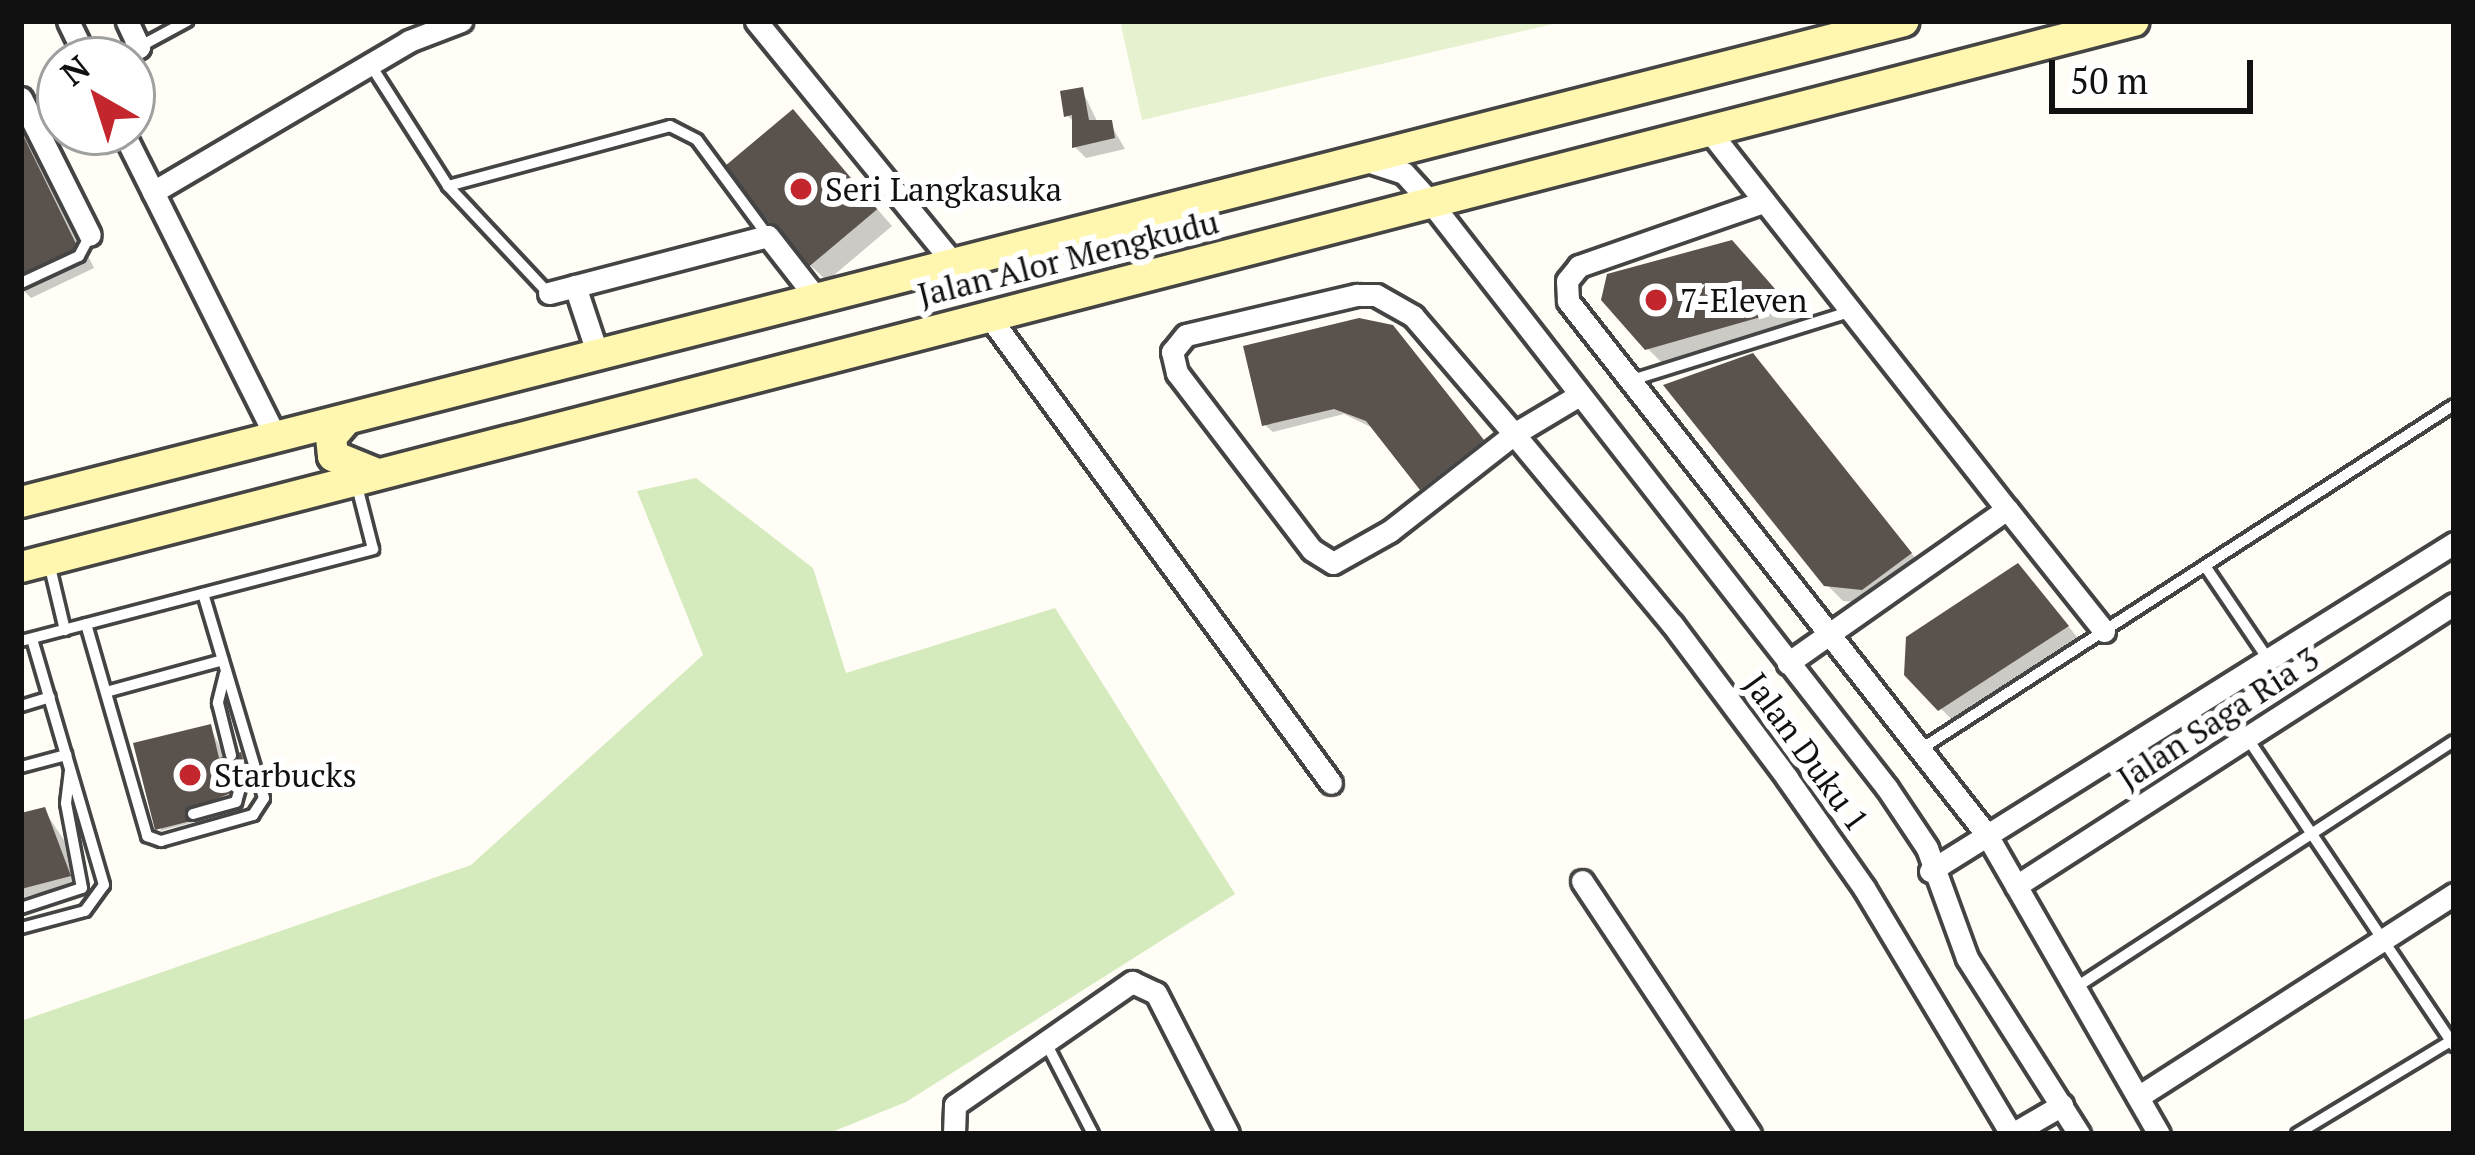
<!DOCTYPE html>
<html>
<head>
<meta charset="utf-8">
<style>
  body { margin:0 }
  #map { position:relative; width:2475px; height:1155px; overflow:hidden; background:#fffdf5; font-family:"PT Serif",serif }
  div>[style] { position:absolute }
  .green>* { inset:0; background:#d5ebbd }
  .pitch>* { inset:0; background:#e6f2cf }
  .shadow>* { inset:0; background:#0003 }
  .building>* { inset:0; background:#5a524d; transform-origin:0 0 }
  .roads { filter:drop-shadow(3px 0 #444) drop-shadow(-3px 0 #444) drop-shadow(0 3px #444) drop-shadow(0 -3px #444) }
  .lane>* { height:10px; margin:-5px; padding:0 5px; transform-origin:5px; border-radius:5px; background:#fff }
  .street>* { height:21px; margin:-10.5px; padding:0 10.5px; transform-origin:10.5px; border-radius:10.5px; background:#fff }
  .secondary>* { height:30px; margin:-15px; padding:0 15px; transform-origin:15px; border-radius:15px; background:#fff6b0 }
  .dots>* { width:33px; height:33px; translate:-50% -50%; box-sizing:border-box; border:6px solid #fff; border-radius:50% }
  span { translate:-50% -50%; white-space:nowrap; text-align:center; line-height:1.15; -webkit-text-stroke:12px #fff; paint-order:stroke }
  .poi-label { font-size:33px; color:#111 }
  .left { translate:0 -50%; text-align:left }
  .street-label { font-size:33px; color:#111 }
  .frame { position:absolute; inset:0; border:24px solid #111; pointer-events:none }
  .north { position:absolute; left:36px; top:36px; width:120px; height:120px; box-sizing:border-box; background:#fff; border:3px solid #a0a0a0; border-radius:50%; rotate:321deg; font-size:33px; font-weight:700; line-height:48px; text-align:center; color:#111 }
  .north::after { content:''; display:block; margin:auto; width:42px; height:54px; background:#c4262e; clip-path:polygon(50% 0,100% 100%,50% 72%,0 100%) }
  .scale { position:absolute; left:2049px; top:60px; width:204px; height:54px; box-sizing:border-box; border:6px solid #111; border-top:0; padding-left:15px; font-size:36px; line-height:42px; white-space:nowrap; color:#111; -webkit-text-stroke:9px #fff; paint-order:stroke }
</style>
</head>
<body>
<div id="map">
  <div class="green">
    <i style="clip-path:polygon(696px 478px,813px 568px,846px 673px,1055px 608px,1235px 894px,906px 1102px,827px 1134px,21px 1134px,21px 1021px,471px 865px,703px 655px,637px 491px)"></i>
  </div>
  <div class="pitch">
    <i style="clip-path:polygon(1120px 21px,1566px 21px,1142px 120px)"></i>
  </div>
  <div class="shadow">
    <i style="clip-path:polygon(1082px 90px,1098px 123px,1110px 123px,1125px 149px,1086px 158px,1075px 147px,1075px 123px,1067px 115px)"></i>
    <i style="clip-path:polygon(21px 119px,94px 268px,31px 298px,21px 288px)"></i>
    <i style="clip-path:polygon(808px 129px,892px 226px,827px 281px,811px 266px)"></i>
    <i style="clip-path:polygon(1747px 259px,1804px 324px,1663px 364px,1647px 348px)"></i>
    <i style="clip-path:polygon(1405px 341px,1488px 449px,1429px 495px,1377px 430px,1344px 414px,1273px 432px,1265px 425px)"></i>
    <i style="clip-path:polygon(1753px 356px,1925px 570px,1878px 604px,1843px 601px,1826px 584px)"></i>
    <i style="clip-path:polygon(2033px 583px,2082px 643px,1956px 724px,1907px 674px)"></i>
    <i style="clip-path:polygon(210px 727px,226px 759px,243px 758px,251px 788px,235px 792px,239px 810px,160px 831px)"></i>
    <i style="clip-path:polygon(44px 810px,66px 843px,76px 883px,21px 898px,21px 814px)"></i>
  </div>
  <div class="building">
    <i style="clip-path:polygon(1083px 87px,1089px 120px,1112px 120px,1115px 138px,1072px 148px,1072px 115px,1064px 117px,1060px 91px)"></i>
    <i style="left:793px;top:109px;width:131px;height:91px;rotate:50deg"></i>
    <i style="clip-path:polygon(21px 131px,80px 252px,21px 281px)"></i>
    <i style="clip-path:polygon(1732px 240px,1792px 308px,1645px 350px,1601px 300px,1607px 274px)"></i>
    <i style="clip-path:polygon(1359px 318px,1393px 325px,1484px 440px,1420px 490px,1366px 421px,1334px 409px,1262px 426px,1243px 346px)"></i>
    <i style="clip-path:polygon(1753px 353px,1912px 553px,1862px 590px,1824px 586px,1663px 385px)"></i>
    <i style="clip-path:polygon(2018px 563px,2069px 626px,1938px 711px,1904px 675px,1906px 637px)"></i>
    <i style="clip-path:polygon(211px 724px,219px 758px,241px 752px,250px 785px,192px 809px,195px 820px,155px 830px,133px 743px)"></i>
    <i style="clip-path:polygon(45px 807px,71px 876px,21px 889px,21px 813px)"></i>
  </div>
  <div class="roads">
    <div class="lane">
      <i style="left:139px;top:47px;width:55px;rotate:-28.4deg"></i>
      <i style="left:370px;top:64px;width:145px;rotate:57.4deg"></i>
      <i style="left:448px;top:186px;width:146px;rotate:46.9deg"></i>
      <i style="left:448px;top:186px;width:230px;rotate:-15.1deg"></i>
      <i style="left:670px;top:126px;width:30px;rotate:27deg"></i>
      <i style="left:697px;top:140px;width:119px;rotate:53.5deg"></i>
      <i style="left:21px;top:283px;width:64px;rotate:-25deg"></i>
      <i style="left:79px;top:256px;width:24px;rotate:-62deg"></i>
      <i style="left:1632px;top:380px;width:227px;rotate:-17.4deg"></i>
      <i style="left:49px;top:563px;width:69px;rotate:76.6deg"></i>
      <i style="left:2205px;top:566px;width:112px;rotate:55.9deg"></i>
      <i style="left:86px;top:624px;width:221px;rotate:73.9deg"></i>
      <i style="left:147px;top:836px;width:15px;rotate:20deg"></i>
      <i style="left:161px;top:841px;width:96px;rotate:-15.8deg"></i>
      <i style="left:253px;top:815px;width:20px;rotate:-57deg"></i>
      <i style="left:264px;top:798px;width:213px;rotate:-106.6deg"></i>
      <i style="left:21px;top:641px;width:364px;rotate:-14.6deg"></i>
      <i style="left:373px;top:549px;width:65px;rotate:-104.3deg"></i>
      <i style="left:225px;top:674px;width:30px;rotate:104deg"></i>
      <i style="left:218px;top:703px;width:54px;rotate:76deg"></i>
      <i style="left:106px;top:692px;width:121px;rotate:-15.3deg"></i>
      <i style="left:21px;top:706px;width:30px;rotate:-17deg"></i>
      <i style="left:2248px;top:739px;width:370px;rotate:56.1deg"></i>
      <i style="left:1921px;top:749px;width:634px;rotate:-32.84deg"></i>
      <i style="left:21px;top:767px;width:47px;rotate:-14.9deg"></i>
      <i style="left:193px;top:814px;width:45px;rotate:-15.6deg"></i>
      <i style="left:236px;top:802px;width:15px;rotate:-74deg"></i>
      <i style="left:21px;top:908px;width:64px;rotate:-18.2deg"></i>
      <i style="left:82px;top:888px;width:86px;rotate:-100.7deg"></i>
      <i style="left:66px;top:803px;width:31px;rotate:-83deg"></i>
      <i style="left:21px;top:928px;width:66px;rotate:-14.9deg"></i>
      <i style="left:85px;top:911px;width:32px;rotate:-54deg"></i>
      <i style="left:104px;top:885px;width:256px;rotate:-106.3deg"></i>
      <i style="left:2075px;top:988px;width:452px;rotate:-33.1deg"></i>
      <i style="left:1045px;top:1041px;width:105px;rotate:62.7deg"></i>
      <i style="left:2297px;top:1134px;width:184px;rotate:-31.2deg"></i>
    </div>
    <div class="street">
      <i style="left:68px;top:21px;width:43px;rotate:64deg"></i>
      <i style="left:756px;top:21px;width:313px;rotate:50.8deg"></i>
      <i style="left:118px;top:60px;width:25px;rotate:-32deg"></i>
      <i style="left:139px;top:47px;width:29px;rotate:-115deg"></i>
      <i style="left:21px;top:98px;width:153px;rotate:63.3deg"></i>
      <i style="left:123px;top:132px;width:342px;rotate:63.4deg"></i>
      <i style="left:1710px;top:132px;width:480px;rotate:51.8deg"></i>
      <i style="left:2007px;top:509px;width:268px;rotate:144.9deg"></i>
      <i style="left:1364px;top:160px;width:42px;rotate:18deg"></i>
      <i style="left:1404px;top:173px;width:42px;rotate:47.9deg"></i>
      <i style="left:1432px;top:204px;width:740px;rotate:52.08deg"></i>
      <i style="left:1887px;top:788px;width:72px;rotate:56.3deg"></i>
      <i style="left:1927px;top:848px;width:117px;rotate:70deg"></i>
      <i style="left:1967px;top:958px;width:209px;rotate:57.5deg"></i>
      <i style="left:153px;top:192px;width:297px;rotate:-30.5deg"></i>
      <i style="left:409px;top:41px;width:56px;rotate:-21deg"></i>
      <i style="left:1760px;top:203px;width:192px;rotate:160.8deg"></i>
      <i style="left:1579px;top:266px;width:19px;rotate:129deg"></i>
      <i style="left:1567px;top:281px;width:20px;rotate:87deg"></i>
      <i style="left:1568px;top:301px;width:679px;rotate:51.88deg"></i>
      <i style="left:1987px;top:835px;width:345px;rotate:60.1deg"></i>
      <i style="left:575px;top:286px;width:73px;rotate:71.6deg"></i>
      <i style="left:549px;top:293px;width:226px;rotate:-14.6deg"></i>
      <i style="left:768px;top:236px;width:80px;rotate:52.1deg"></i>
      <i style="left:988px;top:315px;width:580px;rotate:53.76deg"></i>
      <i style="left:1576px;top:397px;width:72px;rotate:149.2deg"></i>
      <i style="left:1514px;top:434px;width:157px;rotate:142deg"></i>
      <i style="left:1390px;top:531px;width:65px;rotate:150.7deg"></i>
      <i style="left:1333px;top:563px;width:25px;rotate:-148deg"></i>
      <i style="left:1312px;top:550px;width:223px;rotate:-127.3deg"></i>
      <i style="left:1177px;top:373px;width:22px;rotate:-103deg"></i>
      <i style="left:1172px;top:352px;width:22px;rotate:-51deg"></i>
      <i style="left:1186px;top:335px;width:176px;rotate:-13.2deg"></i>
      <i style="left:1357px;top:295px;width:19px"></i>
      <i style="left:1376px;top:295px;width:43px;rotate:29.6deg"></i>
      <i style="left:1413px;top:316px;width:155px;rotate:49.4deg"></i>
      <i style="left:1514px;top:434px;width:247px;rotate:50.3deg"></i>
      <i style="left:1672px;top:624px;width:192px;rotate:53.2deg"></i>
      <i style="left:1787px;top:778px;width:134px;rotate:55deg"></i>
      <i style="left:1864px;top:888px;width:287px;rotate:59.1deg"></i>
      <i style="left:2007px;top:509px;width:156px;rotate:51.5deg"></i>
      <i style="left:1930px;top:871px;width:618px;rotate:-32.04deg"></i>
      <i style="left:1582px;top:881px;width:304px;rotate:56.4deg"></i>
      <i style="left:2016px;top:886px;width:521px;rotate:-32.77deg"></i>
      <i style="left:2138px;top:1097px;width:376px;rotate:-32.7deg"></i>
      <i style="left:954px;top:1134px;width:29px;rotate:-88deg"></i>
      <i style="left:955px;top:1105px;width:216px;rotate:-34.8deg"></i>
      <i style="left:1132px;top:982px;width:26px;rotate:25deg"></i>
      <i style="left:1156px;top:993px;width:158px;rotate:62.9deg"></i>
      <i style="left:2012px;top:1134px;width:58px;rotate:-30.1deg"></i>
    </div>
    <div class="secondary">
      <i style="left:346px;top:420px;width:23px;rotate:131deg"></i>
      <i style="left:331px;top:437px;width:19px;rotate:84deg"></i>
      <i style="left:333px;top:456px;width:45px;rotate:22deg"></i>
      <i style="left:21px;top:502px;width:1943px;rotate:-14.33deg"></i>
      <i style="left:21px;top:567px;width:2182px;rotate:-14.49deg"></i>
    </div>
  </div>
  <div class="dots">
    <i style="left:801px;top:189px;background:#c4262e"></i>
    <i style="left:1656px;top:300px;background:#c4262e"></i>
    <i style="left:190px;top:775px;background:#c4262e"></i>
  </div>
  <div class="poi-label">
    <span class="left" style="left:825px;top:189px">Seri Langkasuka</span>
    <span class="left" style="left:1680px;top:300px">7-Eleven</span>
    <span class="left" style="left:214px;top:775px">Starbucks</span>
  </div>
  <div class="street-label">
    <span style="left:1068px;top:258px;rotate:-14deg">Jalan Alor Mengkudu</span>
    <span style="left:2218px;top:718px;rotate:-33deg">Jalan Saga Ria 3</span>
    <span style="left:1807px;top:752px;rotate:54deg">Jalan Duku 1</span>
  </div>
  <div class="frame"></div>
  <div class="north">N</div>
  <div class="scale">50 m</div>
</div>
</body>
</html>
